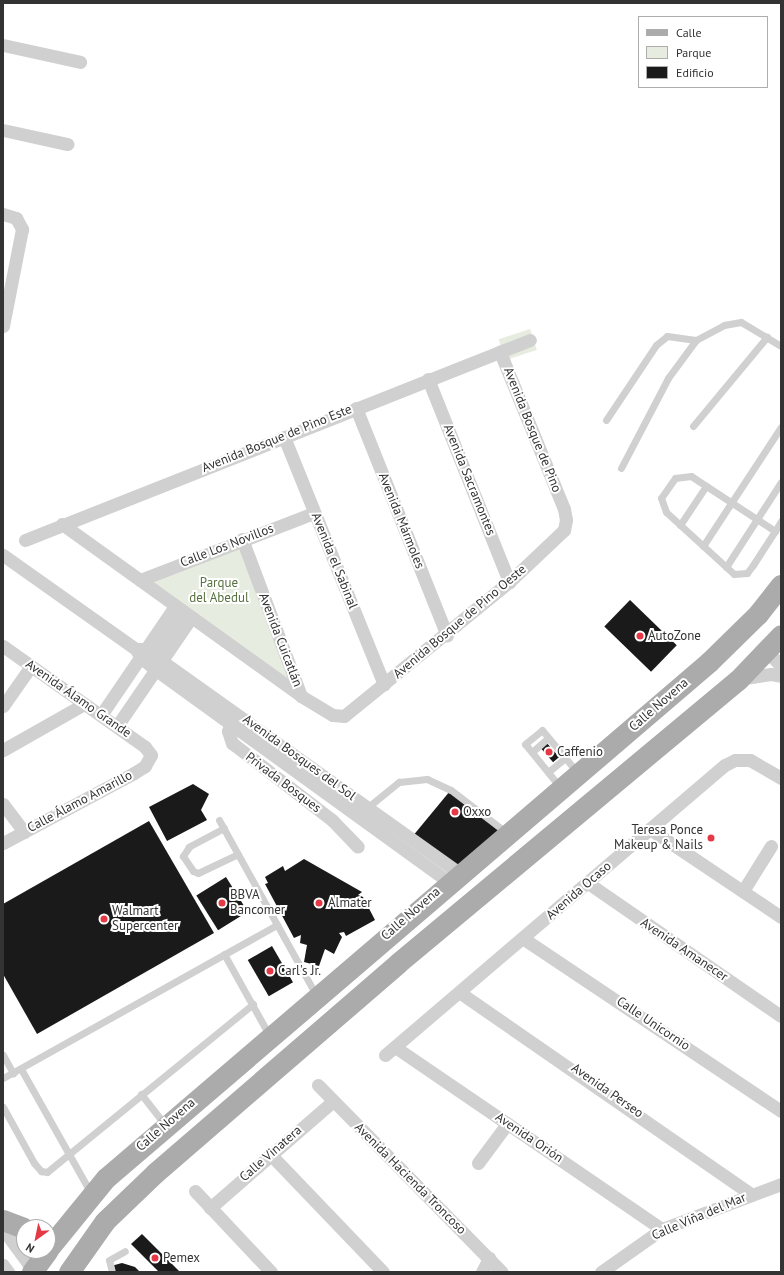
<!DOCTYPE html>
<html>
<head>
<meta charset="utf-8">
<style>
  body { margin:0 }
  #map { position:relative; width:784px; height:1275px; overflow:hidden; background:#fff; font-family:"PT Sans",sans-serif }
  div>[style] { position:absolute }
  .green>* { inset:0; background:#e6ecdf; transform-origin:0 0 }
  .building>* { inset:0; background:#1a1a1a; transform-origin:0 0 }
  .service>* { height:7px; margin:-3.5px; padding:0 3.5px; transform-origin:3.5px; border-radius:3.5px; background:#d0d0d0 }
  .minor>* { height:13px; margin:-6.5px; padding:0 6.5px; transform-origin:6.5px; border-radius:6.5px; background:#d0d0d0 }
  .primary>* { height:21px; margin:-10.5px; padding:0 10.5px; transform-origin:10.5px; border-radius:10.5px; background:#ababab }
  .dots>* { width:11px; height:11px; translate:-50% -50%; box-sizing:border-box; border:2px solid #fff; border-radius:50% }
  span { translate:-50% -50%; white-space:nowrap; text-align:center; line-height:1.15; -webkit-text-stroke:4px #fff; paint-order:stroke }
  .street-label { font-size:13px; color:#333 }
  .park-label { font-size:13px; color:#56703f }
  .poi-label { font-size:13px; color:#333 }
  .left { translate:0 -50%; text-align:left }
  .right { translate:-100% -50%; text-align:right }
  .frame { position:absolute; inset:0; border:4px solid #333; pointer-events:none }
  .legend { position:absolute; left:638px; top:16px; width:130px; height:72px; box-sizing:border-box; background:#fff; border:1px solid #adadad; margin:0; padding:5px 7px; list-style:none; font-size:12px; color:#333 }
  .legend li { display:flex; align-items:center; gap:8px; height:20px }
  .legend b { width:20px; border:1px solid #adadad }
  .north { position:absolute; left:16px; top:1219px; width:40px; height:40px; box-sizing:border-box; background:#fff; border:1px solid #adadad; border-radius:50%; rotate:213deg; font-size:11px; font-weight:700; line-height:16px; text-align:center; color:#333 }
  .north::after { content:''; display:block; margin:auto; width:14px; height:18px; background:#e63946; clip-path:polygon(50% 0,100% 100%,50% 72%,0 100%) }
</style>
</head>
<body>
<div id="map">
  <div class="green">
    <i style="left:530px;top:329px;width:22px;height:33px;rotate:72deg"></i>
    <i style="clip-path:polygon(239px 545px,296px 689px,145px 584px)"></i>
  </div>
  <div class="building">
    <i style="left:630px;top:600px;width:65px;height:37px;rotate:44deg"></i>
    <i style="left:546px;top:742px;width:20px;height:8px;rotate:49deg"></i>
    <i style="clip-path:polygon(193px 784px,209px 794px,201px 810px,207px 820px,167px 841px,149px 807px)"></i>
    <i style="clip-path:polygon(450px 791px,504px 833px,459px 871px,412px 837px)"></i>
    <i style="clip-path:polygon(149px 821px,214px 933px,37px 1034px,3px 974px,3px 904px)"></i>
    <i style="clip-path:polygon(304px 859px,362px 892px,358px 895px,363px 897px,375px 920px,346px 936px,344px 932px,339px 933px,342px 937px,334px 954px,325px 949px,319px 966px,304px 962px,307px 945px,300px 943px,301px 935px,294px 938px,265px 884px,268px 883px,265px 877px,283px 866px,285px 871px)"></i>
    <i style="left:226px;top:877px;width:41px;height:35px;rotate:58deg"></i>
    <i style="left:272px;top:946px;width:42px;height:28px;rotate:60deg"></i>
    <i style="clip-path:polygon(142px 1234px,180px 1272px,159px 1272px,131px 1244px)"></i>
    <i style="clip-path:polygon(122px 1263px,135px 1267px,140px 1272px,113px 1272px,111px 1266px)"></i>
  </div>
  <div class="service">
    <i style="left:606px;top:420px;width:90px;rotate:-56.3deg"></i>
    <i style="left:656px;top:345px;width:14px;rotate:-39deg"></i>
    <i style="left:667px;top:336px;width:29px;rotate:8deg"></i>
    <i style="left:693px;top:426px;width:116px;rotate:-50.3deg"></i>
    <i style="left:621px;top:468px;width:102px;rotate:-62.4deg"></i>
    <i style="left:668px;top:378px;width:47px;rotate:-53.6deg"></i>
    <i style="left:696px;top:340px;width:32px;rotate:-28deg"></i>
    <i style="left:724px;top:325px;width:17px;rotate:-10deg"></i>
    <i style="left:741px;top:322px;width:47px;rotate:31deg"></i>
    <i style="left:680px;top:525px;width:47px;rotate:-56.3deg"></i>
    <i style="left:775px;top:531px;width:100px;rotate:-146.8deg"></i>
    <i style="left:691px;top:476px;width:16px;rotate:173deg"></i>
    <i style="left:675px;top:478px;width:24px;rotate:125deg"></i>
    <i style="left:661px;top:498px;width:15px;rotate:70deg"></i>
    <i style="left:666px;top:512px;width:92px;rotate:42.4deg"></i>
    <i style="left:734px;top:574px;width:13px;rotate:-4deg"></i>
    <i style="left:747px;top:573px;width:10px;rotate:-53deg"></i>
    <i style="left:753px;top:565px;width:40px;rotate:-57.1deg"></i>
    <i style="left:775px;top:531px;width:12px;rotate:-59deg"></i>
    <i style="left:703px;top:546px;width:142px;rotate:-56.8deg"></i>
    <i style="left:726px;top:567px;width:101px;rotate:-57.1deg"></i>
    <i style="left:532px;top:752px;width:21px;rotate:-41deg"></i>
    <i style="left:548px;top:772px;width:22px;rotate:-39deg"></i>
    <i style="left:560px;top:787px;width:55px;rotate:-129.1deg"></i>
    <i style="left:525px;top:744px;width:22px;rotate:-39deg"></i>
    <i style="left:542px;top:730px;width:55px;rotate:50.2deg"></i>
    <i style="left:368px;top:807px;width:40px;rotate:-39deg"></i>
    <i style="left:399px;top:782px;width:28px;rotate:-6deg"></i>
    <i style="left:427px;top:779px;width:26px;rotate:25deg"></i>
    <i style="left:451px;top:790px;width:71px;rotate:37.5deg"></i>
    <i style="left:219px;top:820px;width:200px;rotate:61deg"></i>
    <i style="left:224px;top:828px;width:40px;rotate:152deg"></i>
    <i style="left:189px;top:847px;width:11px;rotate:124deg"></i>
    <i style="left:183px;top:856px;width:18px;rotate:56deg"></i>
    <i style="left:193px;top:871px;width:5px;rotate:22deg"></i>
    <i style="left:198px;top:873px;width:44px;rotate:-25.4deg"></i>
    <i style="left:224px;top:954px;width:93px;rotate:60.9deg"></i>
    <i style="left:3px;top:1055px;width:21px;rotate:61deg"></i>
    <i style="left:21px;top:1069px;width:142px;rotate:60.6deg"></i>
    <i style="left:3px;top:1078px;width:314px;rotate:-29.2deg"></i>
    <i style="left:141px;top:1094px;width:39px;rotate:52deg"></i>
    <i style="left:3px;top:1107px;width:64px;rotate:61deg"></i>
    <i style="left:34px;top:1163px;width:11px;rotate:49deg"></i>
    <i style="left:41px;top:1171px;width:6px;rotate:9deg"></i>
    <i style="left:47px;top:1172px;width:266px;rotate:-39.2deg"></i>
    <i style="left:112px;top:1272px;width:12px;rotate:-104deg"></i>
    <i style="left:109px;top:1260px;width:18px;rotate:-29deg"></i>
  </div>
  <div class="minor">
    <i style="left:3px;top:45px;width:79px;rotate:12.4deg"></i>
    <i style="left:3px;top:130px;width:66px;rotate:12.3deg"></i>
    <i style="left:3px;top:214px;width:14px;rotate:17deg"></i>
    <i style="left:16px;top:218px;width:13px;rotate:61deg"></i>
    <i style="left:22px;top:229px;width:99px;rotate:101.1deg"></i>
    <i style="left:428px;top:379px;width:219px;rotate:68.2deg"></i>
    <i style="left:356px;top:408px;width:245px;rotate:68.2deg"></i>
    <i style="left:284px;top:437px;width:267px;rotate:68deg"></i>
    <i style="left:62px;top:524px;width:294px;rotate:35.7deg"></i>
    <i style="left:301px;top:696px;width:37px;rotate:31deg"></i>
    <i style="left:333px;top:715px;width:11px;rotate:5deg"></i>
    <i style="left:344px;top:716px;width:213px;rotate:-39.1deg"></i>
    <i style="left:509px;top:582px;width:76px;rotate:-43.4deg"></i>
    <i style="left:564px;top:530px;width:10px;rotate:-79deg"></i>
    <i style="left:566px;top:520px;width:11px;rotate:-100deg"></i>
    <i style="left:564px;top:509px;width:170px;rotate:-112.2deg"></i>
    <i style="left:242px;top:539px;width:168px;rotate:69.4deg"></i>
    <i style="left:25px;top:540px;width:543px;rotate:-21.61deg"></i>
    <i style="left:3px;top:555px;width:163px;rotate:35.3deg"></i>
    <i style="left:136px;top:649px;width:9px;rotate:63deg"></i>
    <i style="left:140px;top:657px;width:21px;rotate:39deg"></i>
    <i style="left:156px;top:670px;width:362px;rotate:35.9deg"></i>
    <i style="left:140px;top:580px;width:186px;rotate:-21.1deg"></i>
    <i style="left:3px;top:646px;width:174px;rotate:35.4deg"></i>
    <i style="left:145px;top:747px;width:10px;rotate:53deg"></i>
    <i style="left:151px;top:755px;width:13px;rotate:119deg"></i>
    <i style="left:145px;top:766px;width:13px;rotate:148deg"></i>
    <i style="left:134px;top:773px;width:149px;rotate:151.9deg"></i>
    <i style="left:136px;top:649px;width:9px"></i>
    <i style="left:145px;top:649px;width:386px;rotate:35.5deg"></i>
    <i style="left:766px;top:650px;width:22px;rotate:47deg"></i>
    <i style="left:152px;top:655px;width:52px;rotate:-55.1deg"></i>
    <i style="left:739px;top:679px;width:32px;rotate:-9deg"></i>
    <i style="left:771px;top:674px;width:10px;rotate:11deg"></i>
    <i style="left:3px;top:706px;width:49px;rotate:-55deg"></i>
    <i style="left:101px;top:715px;width:132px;rotate:-55.8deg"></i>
    <i style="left:233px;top:718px;width:14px;rotate:111deg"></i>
    <i style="left:228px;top:731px;width:13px;rotate:72deg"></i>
    <i style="left:232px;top:743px;width:126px;rotate:37.6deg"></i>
    <i style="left:332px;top:820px;width:37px;rotate:46deg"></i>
    <i style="left:117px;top:726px;width:131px;rotate:-55.6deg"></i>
    <i style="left:3px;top:750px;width:93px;rotate:-29.6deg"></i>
    <i style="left:3px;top:804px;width:35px;rotate:53deg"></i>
    <i style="left:650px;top:829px;width:158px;rotate:33.9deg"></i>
    <i style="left:588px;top:883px;width:234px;rotate:34.6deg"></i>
    <i style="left:743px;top:891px;width:53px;rotate:-58.1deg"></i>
    <i style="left:524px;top:939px;width:309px;rotate:33.8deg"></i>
    <i style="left:459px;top:992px;width:356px;rotate:34.7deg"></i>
    <i style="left:395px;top:1047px;width:323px;rotate:34.3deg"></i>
    <i style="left:385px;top:1055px;width:447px;rotate:-40.5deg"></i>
    <i style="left:725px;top:765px;width:11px;rotate:-27deg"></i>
    <i style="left:735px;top:760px;width:15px"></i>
    <i style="left:750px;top:760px;width:36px;rotate:30deg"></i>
    <i style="left:318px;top:1085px;width:262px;rotate:45.5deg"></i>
    <i style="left:270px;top:1154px;width:163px;rotate:46.2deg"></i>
    <i style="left:478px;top:1163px;width:49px;rotate:-53.4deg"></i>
    <i style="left:195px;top:1191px;width:111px;rotate:46.8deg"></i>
    <i style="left:210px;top:1208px;width:163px;rotate:-41deg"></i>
    <i style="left:3px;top:1229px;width:51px;rotate:53.8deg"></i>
    <i style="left:3px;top:1265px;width:9px;rotate:54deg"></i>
    <i style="left:482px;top:1272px;width:16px;rotate:-63deg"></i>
    <i style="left:601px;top:1272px;width:75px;rotate:-35.2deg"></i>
    <i style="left:662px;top:1229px;width:127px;rotate:-20.7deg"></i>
  </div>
  <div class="primary">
    <i style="left:3px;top:1220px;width:22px;rotate:21deg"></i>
    <i style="left:48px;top:1249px;width:92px;rotate:-50.8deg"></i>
    <i style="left:106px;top:1178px;width:794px;rotate:-40.55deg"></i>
    <i style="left:709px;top:662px;width:69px;rotate:-44.4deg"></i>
    <i style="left:758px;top:614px;width:37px;rotate:-52deg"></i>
    <i style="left:32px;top:1272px;width:26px;rotate:-54deg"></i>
    <i style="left:69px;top:1272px;width:62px;rotate:-54.8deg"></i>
    <i style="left:105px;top:1221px;width:69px;rotate:-43.8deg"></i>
    <i style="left:155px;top:1173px;width:321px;rotate:-40.8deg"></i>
    <i style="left:398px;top:963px;width:442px;rotate:-39.8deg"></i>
    <i style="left:738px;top:680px;width:62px;rotate:-46.3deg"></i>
  </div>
  <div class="dots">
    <i style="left:640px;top:636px;background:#e63946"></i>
    <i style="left:549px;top:752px;background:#e63946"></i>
    <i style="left:455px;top:812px;background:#e63946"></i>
    <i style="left:711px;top:838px;background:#e63946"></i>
    <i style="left:222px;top:903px;background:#e63946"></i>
    <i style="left:319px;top:903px;background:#e63946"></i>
    <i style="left:104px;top:919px;background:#e63946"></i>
    <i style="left:270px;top:971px;background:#e63946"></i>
    <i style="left:155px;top:1258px;background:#e63946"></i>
  </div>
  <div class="street-label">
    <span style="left:532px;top:430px;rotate:68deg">Avenida Bosque de Pino</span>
    <span style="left:277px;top:439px;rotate:-22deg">Avenida Bosque de Pino Este</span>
    <span style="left:469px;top:480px;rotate:68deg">Avenida Sacramontes</span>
    <span style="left:401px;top:521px;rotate:68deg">Avenida Mármoles</span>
    <span style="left:227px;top:546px;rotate:-21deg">Calle Los Novillos</span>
    <span style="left:334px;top:561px;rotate:68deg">Avenida el Sabinal</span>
    <span style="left:460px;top:622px;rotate:-40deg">Avenida Bosque de Pino Oeste</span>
    <span style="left:280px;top:640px;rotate:69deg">Avenida Cuicatlán</span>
    <span style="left:78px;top:699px;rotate:35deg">Avenida Álamo Grande</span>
    <span style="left:659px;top:705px;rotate:-41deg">Calle Novena</span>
    <span style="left:299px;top:758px;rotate:36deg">Avenida Bosques del Sol</span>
    <span style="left:283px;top:783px;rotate:37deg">Privada Bosques</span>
    <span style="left:80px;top:802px;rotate:-28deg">Calle Álamo Amarillo</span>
    <span style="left:579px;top:891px;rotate:-41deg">Avenida Ocaso</span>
    <span style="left:411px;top:914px;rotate:-41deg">Calle Novena</span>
    <span style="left:684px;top:950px;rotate:34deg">Avenida Amanecer</span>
    <span style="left:653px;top:1024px;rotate:34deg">Calle Unicornio</span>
    <span style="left:607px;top:1091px;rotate:35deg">Avenida Perseo</span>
    <span style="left:166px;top:1125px;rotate:-41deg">Calle Novena</span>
    <span style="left:529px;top:1138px;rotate:34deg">Avenida Orión</span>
    <span style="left:271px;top:1154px;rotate:-41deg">Calle Vinatera</span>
    <span style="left:410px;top:1179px;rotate:45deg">Avenida Hacienda Troncoso</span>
    <span style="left:699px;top:1217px;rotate:-23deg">Calle Viña del Mar</span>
  </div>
  <div class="park-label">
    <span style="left:219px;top:591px">Parque<br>del Abedul</span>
  </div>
  <div class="poi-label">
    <span class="left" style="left:648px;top:636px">AutoZone</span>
    <span class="left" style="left:557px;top:752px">Caffenio</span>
    <span class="left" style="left:463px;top:812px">Oxxo</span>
    <span class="right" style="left:703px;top:838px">Teresa Ponce<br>Makeup &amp; Nails</span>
    <span class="left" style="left:230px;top:903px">BBVA<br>Bancomer</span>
    <span class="left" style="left:328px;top:903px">Almater</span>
    <span class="left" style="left:112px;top:919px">Walmart<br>Supercenter</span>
    <span class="left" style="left:278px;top:971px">Carl's Jr.</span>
    <span class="left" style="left:163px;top:1258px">Pemex</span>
  </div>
  <div class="frame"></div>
  <ul class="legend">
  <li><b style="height:5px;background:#ababab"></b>Calle</li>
  <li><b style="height:11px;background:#e6ecdf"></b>Parque</li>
  <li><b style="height:11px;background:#1a1a1a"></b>Edificio</li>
  </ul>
  <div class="north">N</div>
</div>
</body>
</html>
